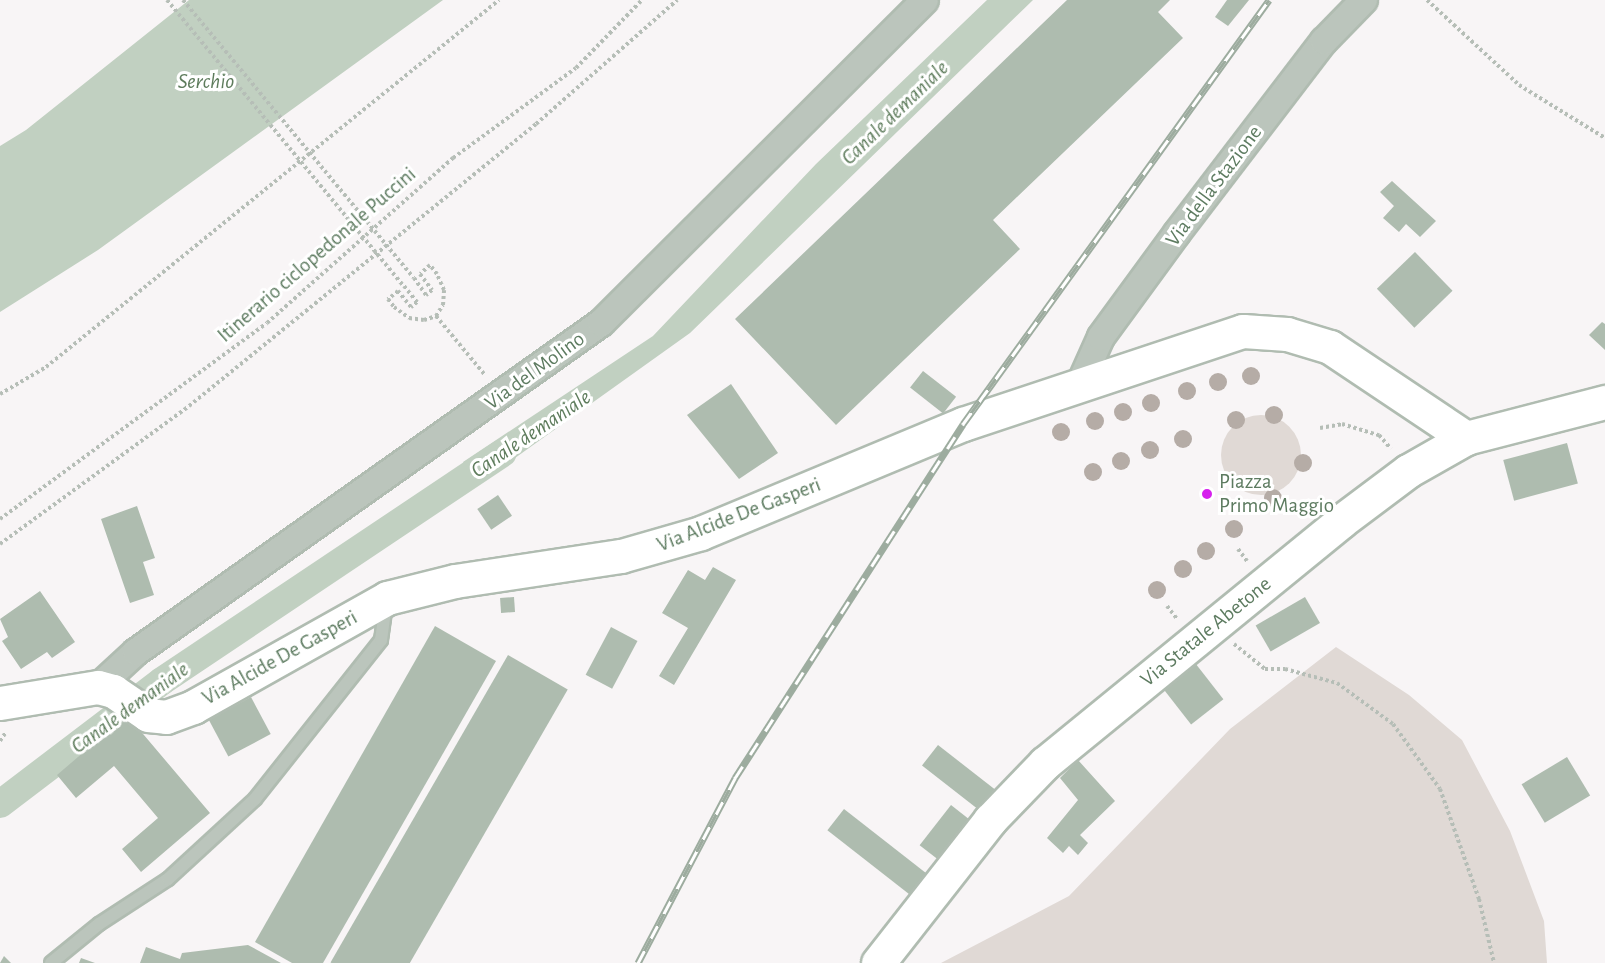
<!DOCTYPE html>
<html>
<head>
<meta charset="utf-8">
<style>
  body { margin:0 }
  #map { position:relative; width:1605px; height:963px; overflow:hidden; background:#f8f5f6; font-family:"Alegreya Sans",sans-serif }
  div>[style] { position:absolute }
  .green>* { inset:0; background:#e0d9d5 }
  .round { border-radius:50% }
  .water>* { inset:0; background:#c1d0c1 }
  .canal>* { height:28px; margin:-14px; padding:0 14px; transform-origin:14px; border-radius:14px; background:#c1d0c1 }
  .building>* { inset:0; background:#aebcaf; transform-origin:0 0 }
  .path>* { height:4px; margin-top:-2px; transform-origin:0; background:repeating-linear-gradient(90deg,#b6beb7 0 3px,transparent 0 6px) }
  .roads { filter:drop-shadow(2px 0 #b0bcb1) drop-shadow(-2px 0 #b0bcb1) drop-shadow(0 2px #b0bcb1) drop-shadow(0 -2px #b0bcb1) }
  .lane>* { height:12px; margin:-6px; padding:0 6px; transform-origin:6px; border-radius:6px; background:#bbc5bc }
  .street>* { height:26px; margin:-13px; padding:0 13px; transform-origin:13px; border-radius:13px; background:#bbc5bc }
  .secondary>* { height:33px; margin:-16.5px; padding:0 16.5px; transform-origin:16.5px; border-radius:16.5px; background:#fff }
  .rail>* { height:7px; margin-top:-3.5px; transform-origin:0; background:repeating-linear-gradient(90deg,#fff 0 14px,#9dac9f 0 28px); box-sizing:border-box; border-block:2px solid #9dac9f }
  .path-bridge>* { height:4px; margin-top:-2px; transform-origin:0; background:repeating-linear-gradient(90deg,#b6beb7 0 3px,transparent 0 6px) }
  .trees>* { width:18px; height:18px; margin:-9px; border-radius:50%; background:#b5aca6 }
  .dots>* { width:16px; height:16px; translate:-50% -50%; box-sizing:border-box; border:3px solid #fff; border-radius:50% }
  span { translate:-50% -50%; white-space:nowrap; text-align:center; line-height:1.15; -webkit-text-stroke:6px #fff; paint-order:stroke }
  .street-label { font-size:21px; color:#5d7b60 }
  .poi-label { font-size:21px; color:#5d7b60 }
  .left { translate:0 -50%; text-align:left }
  .water-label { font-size:22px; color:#5e7c5c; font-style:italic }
</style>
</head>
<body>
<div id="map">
  <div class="green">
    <i class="round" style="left:1221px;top:415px;width:80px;height:80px"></i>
    <i style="clip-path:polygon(1336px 647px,1409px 695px,1462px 740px,1510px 831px,1544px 921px,1547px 963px,941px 963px,1069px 896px,1230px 729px)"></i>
  </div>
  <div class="water">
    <i style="clip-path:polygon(189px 0,443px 0,98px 250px,0 312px,0 146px,26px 130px)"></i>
    <i style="clip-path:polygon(987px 0,1033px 0,690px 333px,477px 485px,463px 462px,653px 336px,816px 164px)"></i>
  </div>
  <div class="canal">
    <i style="left:0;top:804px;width:203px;rotate:-37.2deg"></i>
    <i style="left:162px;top:681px;width:410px;rotate:-33.8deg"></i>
  </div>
  <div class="building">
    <i style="clip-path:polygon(1067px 0,1170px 0,1158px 12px,1183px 38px,993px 220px,1020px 249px,836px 425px,735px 319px)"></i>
    <i style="clip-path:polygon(1227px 0,1249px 0,1228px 26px,1215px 17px)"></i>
    <i style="clip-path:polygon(1392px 181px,1436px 221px,1420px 237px,1406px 224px,1399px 232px,1383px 218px,1394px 206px,1380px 192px)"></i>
    <i style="left:1415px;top:252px;width:54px;height:53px;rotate:46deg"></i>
    <i style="clip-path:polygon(1602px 322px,1605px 324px,1605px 350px,1589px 335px)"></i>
    <i style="left:923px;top:371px;width:42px;height:21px;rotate:38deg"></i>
    <i style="clip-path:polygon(731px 384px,778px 453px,739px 479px,687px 415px)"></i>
    <i style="left:1567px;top:443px;width:42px;height:66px;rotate:75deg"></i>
    <i style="left:498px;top:495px;width:25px;height:25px;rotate:56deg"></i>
    <i style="clip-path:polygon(137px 506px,155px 558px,143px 562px,154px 595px,130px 603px,101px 519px)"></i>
    <i style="clip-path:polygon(713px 567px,736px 580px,674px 685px,659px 676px,688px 628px,662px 613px,688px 570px,705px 580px)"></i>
    <i style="clip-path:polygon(40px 591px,75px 642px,52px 658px,47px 652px,21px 669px,2px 641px,8px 637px,0 619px)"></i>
    <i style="left:514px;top:597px;width:15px;height:14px;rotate:86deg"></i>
    <i style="left:1305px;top:597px;width:30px;height:57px;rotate:60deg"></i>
    <i style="clip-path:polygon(435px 626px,496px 661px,323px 963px,292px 963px,255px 942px)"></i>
    <i style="left:611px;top:627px;width:30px;height:54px;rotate:28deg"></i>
    <i style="left:508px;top:655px;width:69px;height:355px;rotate:30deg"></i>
    <i style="left:1192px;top:659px;width:51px;height:41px;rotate:52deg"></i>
    <i style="left:251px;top:697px;width:42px;height:48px;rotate:62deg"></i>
    <i style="clip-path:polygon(127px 715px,210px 813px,141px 872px,122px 849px,158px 818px,114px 766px,76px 798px,57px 775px)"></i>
    <i style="left:938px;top:745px;width:74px;height:26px;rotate:38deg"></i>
    <i style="left:1567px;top:757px;width:45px;height:53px;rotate:59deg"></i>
    <i style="clip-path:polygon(1078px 760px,1115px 801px,1080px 835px,1088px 843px,1078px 855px,1069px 846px,1063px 853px,1047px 838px,1078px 800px,1060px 778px)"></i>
    <i style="left:951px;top:805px;width:23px;height:51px;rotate:38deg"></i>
    <i style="left:844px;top:809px;width:108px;height:27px;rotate:38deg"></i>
    <i style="clip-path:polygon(248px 945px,281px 963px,140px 963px,146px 947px,180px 959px,182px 953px)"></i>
    <i style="clip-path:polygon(4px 956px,11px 963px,0 963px)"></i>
    <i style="clip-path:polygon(81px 958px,95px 963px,79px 963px)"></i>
  </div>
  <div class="path">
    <i style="left:1427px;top:0;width:125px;rotate:42.7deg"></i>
    <i style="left:1519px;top:85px;width:101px;rotate:31.6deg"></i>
    <i style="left:404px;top:286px;width:21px;rotate:51deg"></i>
    <i style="left:417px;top:302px;width:8px;rotate:140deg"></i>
    <i style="left:411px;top:307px;width:21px;rotate:-129deg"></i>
    <i style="left:398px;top:291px;width:13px;rotate:141deg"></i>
    <i style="left:388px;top:299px;width:10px;rotate:53deg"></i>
    <i style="left:394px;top:307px;width:19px;rotate:36deg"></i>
    <i style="left:409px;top:318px;width:15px;rotate:8deg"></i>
    <i style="left:424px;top:320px;width:13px;rotate:-18deg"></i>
    <i style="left:436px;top:316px;width:13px;rotate:-58deg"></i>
    <i style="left:443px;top:305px;width:15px;rotate:-86deg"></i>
    <i style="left:444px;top:290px;width:17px;rotate:-114deg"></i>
    <i style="left:437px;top:274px;width:11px;rotate:-128deg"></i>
    <i style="left:430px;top:265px;width:13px;rotate:138deg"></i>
    <i style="left:420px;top:274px;width:20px;rotate:53deg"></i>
    <i style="left:432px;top:290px;width:8px;rotate:140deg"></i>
    <i style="left:426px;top:295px;width:21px;rotate:-125deg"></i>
    <i style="left:436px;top:316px;width:77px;rotate:50.3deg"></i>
    <i style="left:0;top:394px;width:53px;rotate:-30.4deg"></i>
    <i style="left:46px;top:367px;width:583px;rotate:-39.01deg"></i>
    <i style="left:1320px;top:428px;width:22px;rotate:-10deg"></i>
    <i style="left:1342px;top:424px;width:39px;rotate:17deg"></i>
    <i style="left:1379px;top:435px;width:18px;rotate:49deg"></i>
    <i style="left:0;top:519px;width:331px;rotate:-36.3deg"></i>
    <i style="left:267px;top:323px;width:249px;rotate:-41.6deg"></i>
    <i style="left:453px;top:158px;width:152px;rotate:-36.2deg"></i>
    <i style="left:576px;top:68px;width:95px;rotate:-45.9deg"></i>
    <i style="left:0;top:544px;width:234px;rotate:-36.1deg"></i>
    <i style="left:189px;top:406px;width:447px;rotate:-39.1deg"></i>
    <i style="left:536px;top:124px;width:188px;rotate:-41.3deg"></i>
    <i style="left:1238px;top:549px;width:15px;rotate:53deg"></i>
    <i style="left:1167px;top:606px;width:16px;rotate:52deg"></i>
    <i style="left:1234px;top:644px;width:40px;rotate:39deg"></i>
    <i style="left:1265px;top:669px;width:20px"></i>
    <i style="left:1285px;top:669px;width:54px;rotate:15.1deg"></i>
    <i style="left:1337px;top:683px;width:69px;rotate:36.2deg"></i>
    <i style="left:1393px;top:724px;width:80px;rotate:54.1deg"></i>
    <i style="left:1440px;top:789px;width:117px;rotate:70.5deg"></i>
    <i style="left:1479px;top:899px;width:66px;rotate:76.8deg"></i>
    <i style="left:0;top:741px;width:11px;rotate:-56deg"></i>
  </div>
  <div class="roads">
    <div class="lane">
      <i style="left:51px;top:963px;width:62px;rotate:-39.1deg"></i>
      <i style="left:99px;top:924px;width:82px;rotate:-33.1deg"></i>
      <i style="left:168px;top:879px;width:118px;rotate:-42.6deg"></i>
      <i style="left:255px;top:799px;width:203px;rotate:-51.6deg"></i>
      <i style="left:381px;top:640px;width:37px;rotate:-82deg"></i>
    </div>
    <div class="street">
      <i style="left:1080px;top:384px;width:51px;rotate:-65.9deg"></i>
      <i style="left:1101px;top:337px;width:129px;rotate:-53.8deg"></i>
      <i style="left:1177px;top:233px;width:242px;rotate:-52.6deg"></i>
      <i style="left:1324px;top:41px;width:57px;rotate:-45.7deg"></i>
      <i style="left:98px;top:687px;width:52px;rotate:-42.6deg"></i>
      <i style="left:136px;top:652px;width:570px;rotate:-35.28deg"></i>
      <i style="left:601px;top:323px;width:457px;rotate:-44.9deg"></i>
    </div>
    <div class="secondary">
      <i style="left:0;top:703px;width:99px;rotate:-9.3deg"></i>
      <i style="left:98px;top:687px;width:16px;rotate:15deg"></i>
      <i style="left:113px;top:691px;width:42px;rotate:34.4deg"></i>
      <i style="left:148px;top:715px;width:18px;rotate:6deg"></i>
      <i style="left:166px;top:717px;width:29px;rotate:-20deg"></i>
      <i style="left:193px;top:707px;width:223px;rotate:-29.3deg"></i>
      <i style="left:387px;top:598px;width:70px;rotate:-14deg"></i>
      <i style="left:455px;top:581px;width:168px;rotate:-8.6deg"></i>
      <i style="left:621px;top:556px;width:83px;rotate:-16deg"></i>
      <i style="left:701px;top:533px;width:284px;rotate:-22.6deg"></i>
      <i style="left:963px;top:424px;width:295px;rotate:-18.4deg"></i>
      <i style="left:1243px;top:331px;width:44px;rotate:3.9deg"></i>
      <i style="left:1287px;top:334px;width:45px;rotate:16.8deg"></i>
      <i style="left:1330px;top:347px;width:164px;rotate:33.8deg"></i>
      <i style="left:878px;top:963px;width:182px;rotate:-51.9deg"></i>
      <i style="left:990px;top:820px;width:79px;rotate:-46deg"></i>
      <i style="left:1045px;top:763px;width:381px;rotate:-39.2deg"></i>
      <i style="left:1340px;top:522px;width:85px;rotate:-36.9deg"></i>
      <i style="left:1408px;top:471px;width:67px;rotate:-29.6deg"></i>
      <i style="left:1466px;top:438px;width:144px;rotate:-14.5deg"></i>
    </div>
  </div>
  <div class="rail">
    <i style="left:638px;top:963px;width:209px;rotate:-62.3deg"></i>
    <i style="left:735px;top:778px;width:421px;rotate:-57.2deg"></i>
    <i style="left:963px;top:424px;width:523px;rotate:-54.18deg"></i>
  </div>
  <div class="path-bridge">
    <i style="left:167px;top:0;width:371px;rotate:50.4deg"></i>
    <i style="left:183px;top:0;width:361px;rotate:50.3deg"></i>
  </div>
  <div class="trees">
    <i style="left:1251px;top:376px"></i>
    <i style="left:1218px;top:382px"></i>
    <i style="left:1187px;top:391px"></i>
    <i style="left:1151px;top:403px"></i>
    <i style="left:1123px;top:412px"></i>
    <i style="left:1274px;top:415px"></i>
    <i style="left:1236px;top:420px"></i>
    <i style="left:1095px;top:421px"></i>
    <i style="left:1061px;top:432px"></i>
    <i style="left:1183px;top:439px"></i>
    <i style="left:1150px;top:450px"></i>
    <i style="left:1121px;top:461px"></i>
    <i style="left:1303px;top:463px"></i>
    <i style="left:1093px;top:472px"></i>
    <i style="left:1273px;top:498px"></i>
    <i style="left:1234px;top:529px"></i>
    <i style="left:1206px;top:551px"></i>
    <i style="left:1183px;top:569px"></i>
    <i style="left:1157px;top:590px"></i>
  </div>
  <div class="dots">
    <i style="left:1207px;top:494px;background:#d620ed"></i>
  </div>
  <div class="street-label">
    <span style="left:1214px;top:186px;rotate:-53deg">Via della Stazione</span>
    <span style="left:317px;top:255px;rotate:-41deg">Itinerario ciclopedonale Puccini</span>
    <span style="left:535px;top:371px;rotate:-36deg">Via del Molino</span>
    <span style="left:739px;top:515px;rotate:-21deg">Via Alcide De Gasperi</span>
    <span style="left:1206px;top:632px;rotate:-39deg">Via Statale Abetone</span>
    <span style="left:280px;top:658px;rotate:-29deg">Via Alcide De Gasperi</span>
  </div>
  <div class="poi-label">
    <span class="left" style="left:1219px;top:494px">Piazza<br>Primo Maggio</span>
  </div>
  <div class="water-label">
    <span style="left:206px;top:82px">Serchio</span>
    <span style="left:895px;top:113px;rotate:-44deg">Canale demaniale</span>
    <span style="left:531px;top:434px;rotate:-34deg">Canale demaniale</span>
    <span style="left:130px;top:708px;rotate:-36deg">Canale demaniale</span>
  </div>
</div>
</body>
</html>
